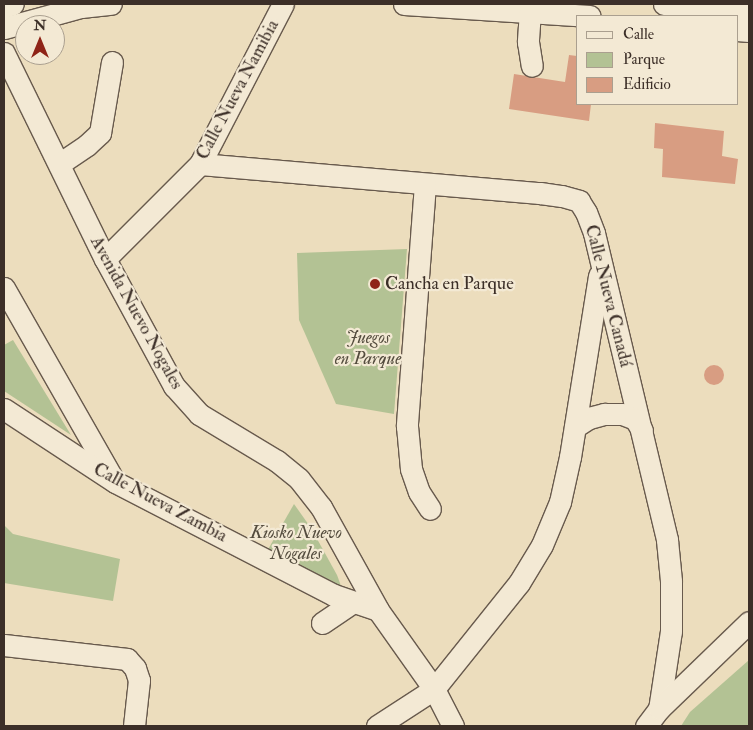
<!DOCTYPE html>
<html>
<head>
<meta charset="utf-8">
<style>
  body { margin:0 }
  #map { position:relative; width:753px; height:730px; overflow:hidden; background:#ecddbd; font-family:"IM FELL Double Pica",serif }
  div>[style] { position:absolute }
  .green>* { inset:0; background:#b3c294 }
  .building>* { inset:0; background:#d89d82 }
  .round { border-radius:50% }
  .roads { filter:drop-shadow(1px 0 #685a4d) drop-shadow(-1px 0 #685a4d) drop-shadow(0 1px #685a4d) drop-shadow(0 -1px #685a4d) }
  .minor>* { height:21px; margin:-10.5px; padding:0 10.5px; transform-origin:10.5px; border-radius:10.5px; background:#f3e9d4 }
  .dots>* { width:14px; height:14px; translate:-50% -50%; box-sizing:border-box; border:2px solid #f3e9d4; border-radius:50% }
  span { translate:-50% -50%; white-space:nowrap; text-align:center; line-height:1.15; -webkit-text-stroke:4.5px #f3e9d4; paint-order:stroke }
  .street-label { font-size:18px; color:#3c2f28 }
  .poi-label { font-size:18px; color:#3c2f28 }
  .left { translate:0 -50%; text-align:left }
  .park-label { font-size:18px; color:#544c3e; font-style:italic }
  .frame { position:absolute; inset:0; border:5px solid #3c2f28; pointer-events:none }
  .legend { position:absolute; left:576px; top:15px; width:162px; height:90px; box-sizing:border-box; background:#f3e9d4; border:1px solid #aa9f8f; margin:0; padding:6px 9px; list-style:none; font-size:15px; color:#3c2f28 }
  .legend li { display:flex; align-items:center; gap:10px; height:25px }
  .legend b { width:25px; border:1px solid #aa9f8f }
  .north { position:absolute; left:15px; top:15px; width:50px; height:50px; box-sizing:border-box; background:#f3e9d4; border:1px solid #aa9f8f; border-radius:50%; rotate:0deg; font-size:14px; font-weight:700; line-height:20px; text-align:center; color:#3c2f28 }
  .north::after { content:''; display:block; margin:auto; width:18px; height:22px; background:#8f2418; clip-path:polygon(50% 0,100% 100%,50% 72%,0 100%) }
</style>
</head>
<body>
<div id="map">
  <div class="green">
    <i style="clip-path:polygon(407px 249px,394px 414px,336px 404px,299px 320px,297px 253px)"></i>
    <i style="clip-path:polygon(13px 340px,71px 435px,4px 391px,4px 345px)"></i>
    <i style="clip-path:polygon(294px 504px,311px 528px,337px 575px,344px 594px,266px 553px)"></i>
    <i style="clip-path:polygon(4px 525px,13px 534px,120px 559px,113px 601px,4px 583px)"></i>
    <i style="clip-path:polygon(749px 660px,749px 726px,681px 726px,690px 712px)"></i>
  </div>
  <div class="building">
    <i style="clip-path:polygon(569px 55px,577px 56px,577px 104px,591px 104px,589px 121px,509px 109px,514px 74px,565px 82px)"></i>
    <i style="clip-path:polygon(655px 123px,724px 131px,722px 156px,738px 159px,735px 184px,662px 177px,663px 149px,654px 148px)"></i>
    <i class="round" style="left:704px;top:365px;width:20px;height:20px"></i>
  </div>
  <div class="roads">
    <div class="minor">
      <i style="left:404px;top:4px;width:186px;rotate:3.7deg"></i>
      <i style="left:664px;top:4px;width:85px;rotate:4.7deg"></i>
      <i style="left:4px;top:7px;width:9px;rotate:-18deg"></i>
      <i style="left:530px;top:11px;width:31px;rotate:94deg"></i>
      <i style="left:528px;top:42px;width:24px;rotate:81deg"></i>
      <i style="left:4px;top:28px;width:80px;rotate:-15.3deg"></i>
      <i style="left:81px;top:7px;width:30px;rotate:-6deg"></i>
      <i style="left:737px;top:30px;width:12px;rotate:5deg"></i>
      <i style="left:4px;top:53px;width:229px;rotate:63.9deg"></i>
      <i style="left:105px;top:259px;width:145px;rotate:61.5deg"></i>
      <i style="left:174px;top:386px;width:38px;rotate:48deg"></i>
      <i style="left:199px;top:414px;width:91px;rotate:31.1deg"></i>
      <i style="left:277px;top:461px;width:28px;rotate:39deg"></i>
      <i style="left:299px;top:479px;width:36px;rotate:52deg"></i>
      <i style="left:321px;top:507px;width:118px;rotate:61deg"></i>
      <i style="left:378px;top:610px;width:97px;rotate:54.7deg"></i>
      <i style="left:434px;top:689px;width:42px;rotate:62.8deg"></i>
      <i style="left:59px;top:164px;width:34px;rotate:-34deg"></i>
      <i style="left:87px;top:145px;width:18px;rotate:-43deg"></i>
      <i style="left:100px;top:133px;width:72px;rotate:-80.4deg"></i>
      <i style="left:200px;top:164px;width:341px;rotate:4.9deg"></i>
      <i style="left:540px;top:193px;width:22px;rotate:8deg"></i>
      <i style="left:562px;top:196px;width:18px;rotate:16deg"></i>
      <i style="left:579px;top:201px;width:13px;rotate:58deg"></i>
      <i style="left:586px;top:212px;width:22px;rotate:69deg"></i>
      <i style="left:594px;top:233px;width:316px;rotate:76.6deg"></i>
      <i style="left:667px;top:540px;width:41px;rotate:84.4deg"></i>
      <i style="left:671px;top:581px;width:50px;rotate:90deg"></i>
      <i style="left:671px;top:631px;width:79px;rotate:98.7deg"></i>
      <i style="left:425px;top:184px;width:243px;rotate:94.3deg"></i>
      <i style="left:407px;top:426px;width:43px;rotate:84.7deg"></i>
      <i style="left:411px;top:469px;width:24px;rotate:71deg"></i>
      <i style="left:419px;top:492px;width:20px;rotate:57deg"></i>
      <i style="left:105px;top:259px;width:134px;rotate:-45deg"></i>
      <i style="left:200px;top:164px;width:180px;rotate:-62.6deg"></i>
      <i style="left:4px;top:288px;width:218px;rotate:60.3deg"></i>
      <i style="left:4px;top:409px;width:133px;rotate:33.3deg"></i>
      <i style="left:115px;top:482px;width:246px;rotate:27.3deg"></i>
      <i style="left:334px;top:595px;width:46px;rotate:18.8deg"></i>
      <i style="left:575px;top:427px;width:17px;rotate:-33deg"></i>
      <i style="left:589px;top:418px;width:16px;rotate:-15deg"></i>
      <i style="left:604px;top:414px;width:18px"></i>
      <i style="left:622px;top:414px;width:14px;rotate:21deg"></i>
      <i style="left:635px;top:419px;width:13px;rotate:58deg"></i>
      <i style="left:322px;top:623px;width:37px;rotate:-34deg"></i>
      <i style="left:4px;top:645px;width:124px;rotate:6.5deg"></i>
      <i style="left:127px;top:659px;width:12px;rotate:48deg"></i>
      <i style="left:135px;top:668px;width:13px;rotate:72deg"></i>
      <i style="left:139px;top:680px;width:46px;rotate:96.2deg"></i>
      <i style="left:377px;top:726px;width:68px;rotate:-33deg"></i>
      <i style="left:434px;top:689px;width:136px;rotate:-51.3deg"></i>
      <i style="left:519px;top:583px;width:44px;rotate:-58.8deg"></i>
      <i style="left:542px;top:545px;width:47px;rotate:-67.3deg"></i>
      <i style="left:560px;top:502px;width:46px;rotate:-77.5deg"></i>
      <i style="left:570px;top:457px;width:184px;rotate:-80.9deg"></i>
      <i style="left:646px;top:726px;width:21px;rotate:-53deg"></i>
      <i style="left:659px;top:709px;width:125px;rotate:-44deg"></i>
    </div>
  </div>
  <div class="dots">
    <i style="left:375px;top:284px;background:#8f2418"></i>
  </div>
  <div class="street-label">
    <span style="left:238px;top:90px;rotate:-62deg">Calle Nueva Namibia</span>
    <span style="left:608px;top:296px;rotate:76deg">Calle Nueva Canadá</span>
    <span style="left:136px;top:313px;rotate:61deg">Avenida Nuevo Nogales</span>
    <span style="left:160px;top:503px;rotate:28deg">Calle Nueva Zambia</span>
  </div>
  <div class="poi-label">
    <span class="left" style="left:385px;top:284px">Cancha en Parque</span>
  </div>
  <div class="park-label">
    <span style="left:368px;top:349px">Juegos<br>en Parque</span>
    <span style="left:296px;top:544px">Kiosko Nuevo<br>Nogales</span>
  </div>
  <div class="frame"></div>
  <ul class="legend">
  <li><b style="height:6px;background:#f3e9d4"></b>Calle</li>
  <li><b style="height:14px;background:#b3c294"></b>Parque</li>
  <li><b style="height:14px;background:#d89d82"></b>Edificio</li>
  </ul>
  <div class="north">N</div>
</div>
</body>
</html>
